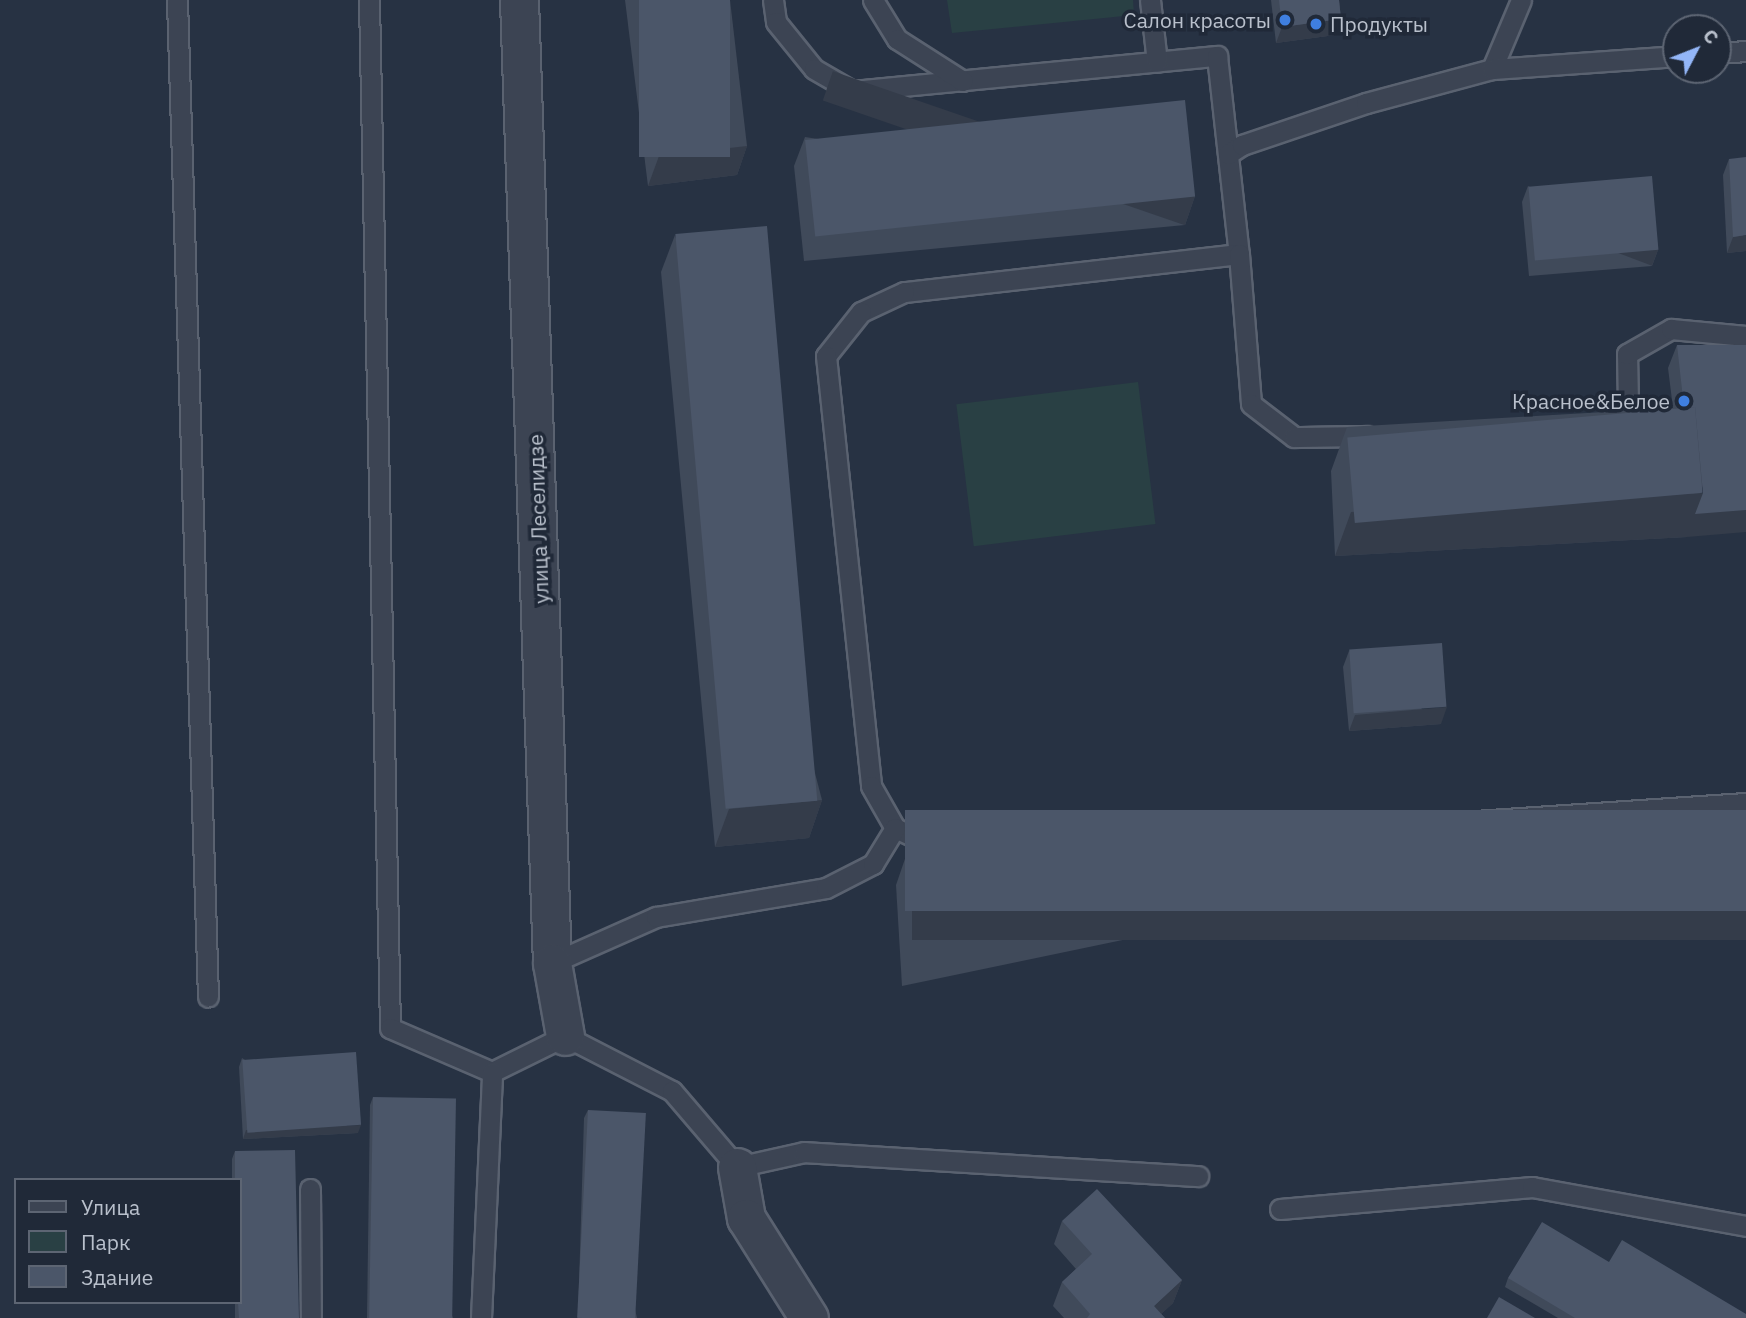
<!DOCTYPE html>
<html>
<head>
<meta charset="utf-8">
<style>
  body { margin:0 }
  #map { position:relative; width:1746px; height:1318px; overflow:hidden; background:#273243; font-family:"IBM Plex Sans",sans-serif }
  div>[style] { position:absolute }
  .green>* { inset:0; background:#294044; transform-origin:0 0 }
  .roads { filter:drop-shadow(2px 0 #5a6270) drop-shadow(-2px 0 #5a6270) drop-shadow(0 2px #5a6270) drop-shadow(0 -2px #5a6270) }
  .lane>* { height:19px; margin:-9.5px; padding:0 9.5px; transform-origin:9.5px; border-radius:9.5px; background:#3c4453 }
  .street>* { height:37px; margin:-18.5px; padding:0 18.5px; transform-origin:18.5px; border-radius:18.5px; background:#3c4453 }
  .wall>* { inset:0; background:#404a5a }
  .shaded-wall>* { inset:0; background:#343c4a; transform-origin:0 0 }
  .building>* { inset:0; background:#4b5669; transform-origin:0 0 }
  .dots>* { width:19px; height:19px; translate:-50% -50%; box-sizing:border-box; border:4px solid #202938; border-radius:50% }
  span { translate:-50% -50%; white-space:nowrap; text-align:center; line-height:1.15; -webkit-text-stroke:7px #202938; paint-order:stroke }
  .poi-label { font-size:21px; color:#b9c0cc }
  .right { translate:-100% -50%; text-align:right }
  .left { translate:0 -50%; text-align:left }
  .street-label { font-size:21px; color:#b9c0cc }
  .legend { position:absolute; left:14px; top:1178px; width:228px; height:126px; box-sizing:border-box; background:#202938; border:2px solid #5d6573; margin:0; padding:9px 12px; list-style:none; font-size:21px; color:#b9c0cc }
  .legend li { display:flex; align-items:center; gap:14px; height:35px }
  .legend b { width:35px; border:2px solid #5d6573 }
  .north { position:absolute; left:1662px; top:14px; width:70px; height:70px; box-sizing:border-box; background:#202938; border:2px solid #5d6573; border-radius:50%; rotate:48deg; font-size:19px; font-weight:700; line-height:28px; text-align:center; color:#b9c0cc }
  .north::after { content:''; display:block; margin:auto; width:24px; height:32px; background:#93b6f8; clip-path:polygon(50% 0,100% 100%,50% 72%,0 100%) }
</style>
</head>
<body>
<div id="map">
  <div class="green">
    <i style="clip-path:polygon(947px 0,1133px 0,1134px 15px,952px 33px)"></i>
    <i style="left:1138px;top:382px;width:143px;height:183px;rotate:83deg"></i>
  </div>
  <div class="roads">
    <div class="lane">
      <i style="left:177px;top:0;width:997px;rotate:88.22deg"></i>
      <i style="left:369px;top:0;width:1028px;rotate:88.83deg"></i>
      <i style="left:390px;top:1028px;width:111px;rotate:23.3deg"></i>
      <i style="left:492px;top:1072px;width:81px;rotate:-26.3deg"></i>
      <i style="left:565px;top:1036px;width:120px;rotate:27.2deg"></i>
      <i style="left:672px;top:1091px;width:100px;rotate:49.5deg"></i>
      <i style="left:737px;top:1167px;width:69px;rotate:-12.6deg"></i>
      <i style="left:804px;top:1152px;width:395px;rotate:3.5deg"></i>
      <i style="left:773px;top:0;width:22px;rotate:82deg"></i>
      <i style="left:776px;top:22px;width:60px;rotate:51deg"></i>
      <i style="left:814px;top:69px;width:44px;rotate:30.1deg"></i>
      <i style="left:852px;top:91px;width:367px;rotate:-5.5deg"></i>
      <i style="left:1217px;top:56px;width:199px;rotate:83.7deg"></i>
      <i style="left:1239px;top:254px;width:337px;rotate:173.5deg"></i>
      <i style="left:904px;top:292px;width:47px;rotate:155.1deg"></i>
      <i style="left:861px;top:312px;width:56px;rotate:128.5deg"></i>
      <i style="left:826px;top:356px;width:432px;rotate:84deg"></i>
      <i style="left:871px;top:786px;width:48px;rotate:60.3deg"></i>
      <i style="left:895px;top:828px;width:66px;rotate:25deg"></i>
      <i style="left:955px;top:856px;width:18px;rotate:-3deg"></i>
      <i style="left:873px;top:0;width:46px;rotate:58.4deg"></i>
      <i style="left:897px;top:39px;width:78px;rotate:32.5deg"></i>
      <i style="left:1150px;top:0;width:62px;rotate:83.6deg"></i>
      <i style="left:1718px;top:53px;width:28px;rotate:-4deg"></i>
      <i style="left:1492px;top:69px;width:75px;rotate:-67.2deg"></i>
      <i style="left:1228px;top:154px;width:17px;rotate:-33deg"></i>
      <i style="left:1242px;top:145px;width:131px;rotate:-18.7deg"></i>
      <i style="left:1366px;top:103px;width:131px;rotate:-15.1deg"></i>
      <i style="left:1492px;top:69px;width:184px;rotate:-4deg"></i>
      <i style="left:1239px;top:254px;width:150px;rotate:85.4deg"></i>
      <i style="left:1251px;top:404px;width:54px;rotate:37.5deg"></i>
      <i style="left:1294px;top:437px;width:73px;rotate:-0.8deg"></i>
      <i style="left:1605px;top:428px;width:33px;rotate:-46deg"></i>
      <i style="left:1628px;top:404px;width:50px;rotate:-91.1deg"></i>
      <i style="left:1627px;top:354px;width:51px;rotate:-29.6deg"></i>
      <i style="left:1671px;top:329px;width:75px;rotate:5.3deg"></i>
      <i style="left:1160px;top:842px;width:587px;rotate:-3.81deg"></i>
      <i style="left:552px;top:963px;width:114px;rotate:-23.9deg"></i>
      <i style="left:656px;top:917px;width:172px;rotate:-9.7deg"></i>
      <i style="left:826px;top:888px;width:53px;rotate:-27.1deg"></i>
      <i style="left:873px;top:864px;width:42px;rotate:-58.6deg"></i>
      <i style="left:310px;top:1189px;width:129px;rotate:89.6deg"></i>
      <i style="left:1280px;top:1209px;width:253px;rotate:-5deg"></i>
      <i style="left:1532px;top:1187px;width:218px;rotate:10.3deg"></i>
      <i style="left:481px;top:1318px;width:246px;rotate:-87.4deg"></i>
    </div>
    <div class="street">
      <i style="left:519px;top:0;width:964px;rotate:88.04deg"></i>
      <i style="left:552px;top:963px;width:74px;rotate:79.9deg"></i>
      <i style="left:737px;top:1167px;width:52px;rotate:80deg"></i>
      <i style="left:746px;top:1218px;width:118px;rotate:57.8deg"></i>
    </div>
  </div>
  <div class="wall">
    <i style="clip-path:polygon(625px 0,730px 0,747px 146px,737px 175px,648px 186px)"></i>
    <i style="clip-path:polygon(1271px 0,1339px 0,1341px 19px,1335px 35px,1276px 43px)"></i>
    <i style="clip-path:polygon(805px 137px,1195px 196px,1185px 225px,804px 261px,794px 166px)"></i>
    <i style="clip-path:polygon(1729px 159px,1746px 251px,1727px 253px,1723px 175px)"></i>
    <i style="clip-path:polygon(1528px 186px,1658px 250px,1652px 266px,1529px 276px,1522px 202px)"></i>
    <i style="clip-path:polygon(675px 235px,822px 800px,809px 838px,715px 847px,661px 272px)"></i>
    <i style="clip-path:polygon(1677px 345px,1746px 345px,1687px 537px,1335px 556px,1331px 471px,1347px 427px,1673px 408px,1668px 368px)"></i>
    <i style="clip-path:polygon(1349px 651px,1441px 724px,1349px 731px,1343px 667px)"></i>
    <i style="clip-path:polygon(1746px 810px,902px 986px,896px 885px,906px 856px)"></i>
    <i style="clip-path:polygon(242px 1058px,358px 1133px,243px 1139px,239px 1067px)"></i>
    <i style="clip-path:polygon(373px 1097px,453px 1318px,367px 1318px,370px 1105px)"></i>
    <i style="clip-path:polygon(588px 1110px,637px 1318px,578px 1318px,584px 1118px)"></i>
    <i style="clip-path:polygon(235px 1151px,299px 1318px,235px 1318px,235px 1302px,240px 1302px,240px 1180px,232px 1180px,232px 1159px)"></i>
    <i style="clip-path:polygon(1062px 1221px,1182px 1280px,1173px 1303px,1161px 1314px,1165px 1318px,1064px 1318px,1053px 1306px,1062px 1282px,1076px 1269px,1054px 1244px)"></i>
    <i style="clip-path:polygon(1609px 1262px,1746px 1318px,1558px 1318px,1505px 1287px,1508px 1278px)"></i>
  </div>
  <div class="shaded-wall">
    <i style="clip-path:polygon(1341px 19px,1335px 35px,1276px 43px,1282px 27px)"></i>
    <i style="clip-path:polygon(747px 146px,737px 175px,648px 186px,659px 156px)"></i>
    <i style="left:1195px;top:196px;width:31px;height:383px;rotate:109deg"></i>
    <i style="clip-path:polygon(1746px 235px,1746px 251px,1727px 253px,1733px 237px)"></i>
    <i style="left:1658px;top:250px;width:17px;height:124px;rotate:111deg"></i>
    <i style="clip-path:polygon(1703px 493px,1746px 510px,1746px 532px,1687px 537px,1335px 556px,1351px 512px)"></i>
    <i style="clip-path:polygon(1447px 707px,1441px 724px,1349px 731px,1355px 715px)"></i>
    <i style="clip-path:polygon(822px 800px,809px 838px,715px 847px,729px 809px)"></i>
    <i style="left:1746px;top:911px;width:29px;height:834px;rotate:90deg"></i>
    <i style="clip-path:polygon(361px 1125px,358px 1133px,243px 1139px,246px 1130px)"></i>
    <i style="clip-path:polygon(1182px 1280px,1173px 1303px,1157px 1318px,1154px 1306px)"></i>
  </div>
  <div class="building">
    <i style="left:639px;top:0;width:91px;height:157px"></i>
    <i style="clip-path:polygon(1279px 0,1339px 0,1341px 19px,1282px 27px)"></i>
    <i style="left:1185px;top:100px;width:97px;height:382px;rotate:84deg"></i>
    <i style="clip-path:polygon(1746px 157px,1746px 235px,1733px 237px,1729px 159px)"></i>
    <i style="left:1652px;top:176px;width:74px;height:124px;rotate:85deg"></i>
    <i style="left:767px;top:226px;width:577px;height:92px;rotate:85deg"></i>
    <i style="clip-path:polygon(1677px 345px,1746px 345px,1746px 510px,1695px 514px,1703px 493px,1695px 407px,1684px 407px)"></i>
    <i style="left:1695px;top:407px;width:86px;height:349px;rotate:85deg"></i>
    <i style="left:1442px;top:643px;width:64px;height:93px;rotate:86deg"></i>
    <i style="left:1746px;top:810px;width:101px;height:841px;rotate:90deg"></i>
    <i style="left:356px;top:1052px;width:73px;height:114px;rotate:86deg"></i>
    <i style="left:373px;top:1097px;width:83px;height:221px;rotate:1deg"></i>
    <i style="left:588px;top:1110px;width:58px;height:208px;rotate:3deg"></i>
    <i style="clip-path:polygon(295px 1150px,299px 1318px,239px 1318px,238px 1302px,240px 1302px,240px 1180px,235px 1180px,235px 1151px)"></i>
    <i style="clip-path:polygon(1097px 1189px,1182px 1280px,1154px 1306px,1165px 1318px,1087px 1318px,1090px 1314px,1062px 1282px,1092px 1254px,1062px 1221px)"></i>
    <i style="clip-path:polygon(1542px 1222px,1609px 1262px,1622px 1240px,1746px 1314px,1746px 1318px,1575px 1318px,1508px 1278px)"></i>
    <i style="clip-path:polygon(1499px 1297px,1535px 1318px,1487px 1318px)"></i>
  </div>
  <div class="dots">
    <i style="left:1285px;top:20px;background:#3f7fe0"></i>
    <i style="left:1316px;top:24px;background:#3f7fe0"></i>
    <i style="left:1684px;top:401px;background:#3f7fe0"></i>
  </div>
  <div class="poi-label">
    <span class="right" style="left:1271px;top:20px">Салон красоты</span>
    <span class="left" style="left:1330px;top:24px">Продукты</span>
    <span class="right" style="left:1670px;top:401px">Красное&amp;Белое</span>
  </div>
  <div class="street-label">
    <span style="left:538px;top:519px;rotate:-92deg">улица Леселидзе</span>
  </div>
  <ul class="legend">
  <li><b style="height:9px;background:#3c4453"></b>Улица</li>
  <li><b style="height:19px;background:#294044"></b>Парк</li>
  <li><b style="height:19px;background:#4b5669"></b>Здание</li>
  </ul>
  <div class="north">С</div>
</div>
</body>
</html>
